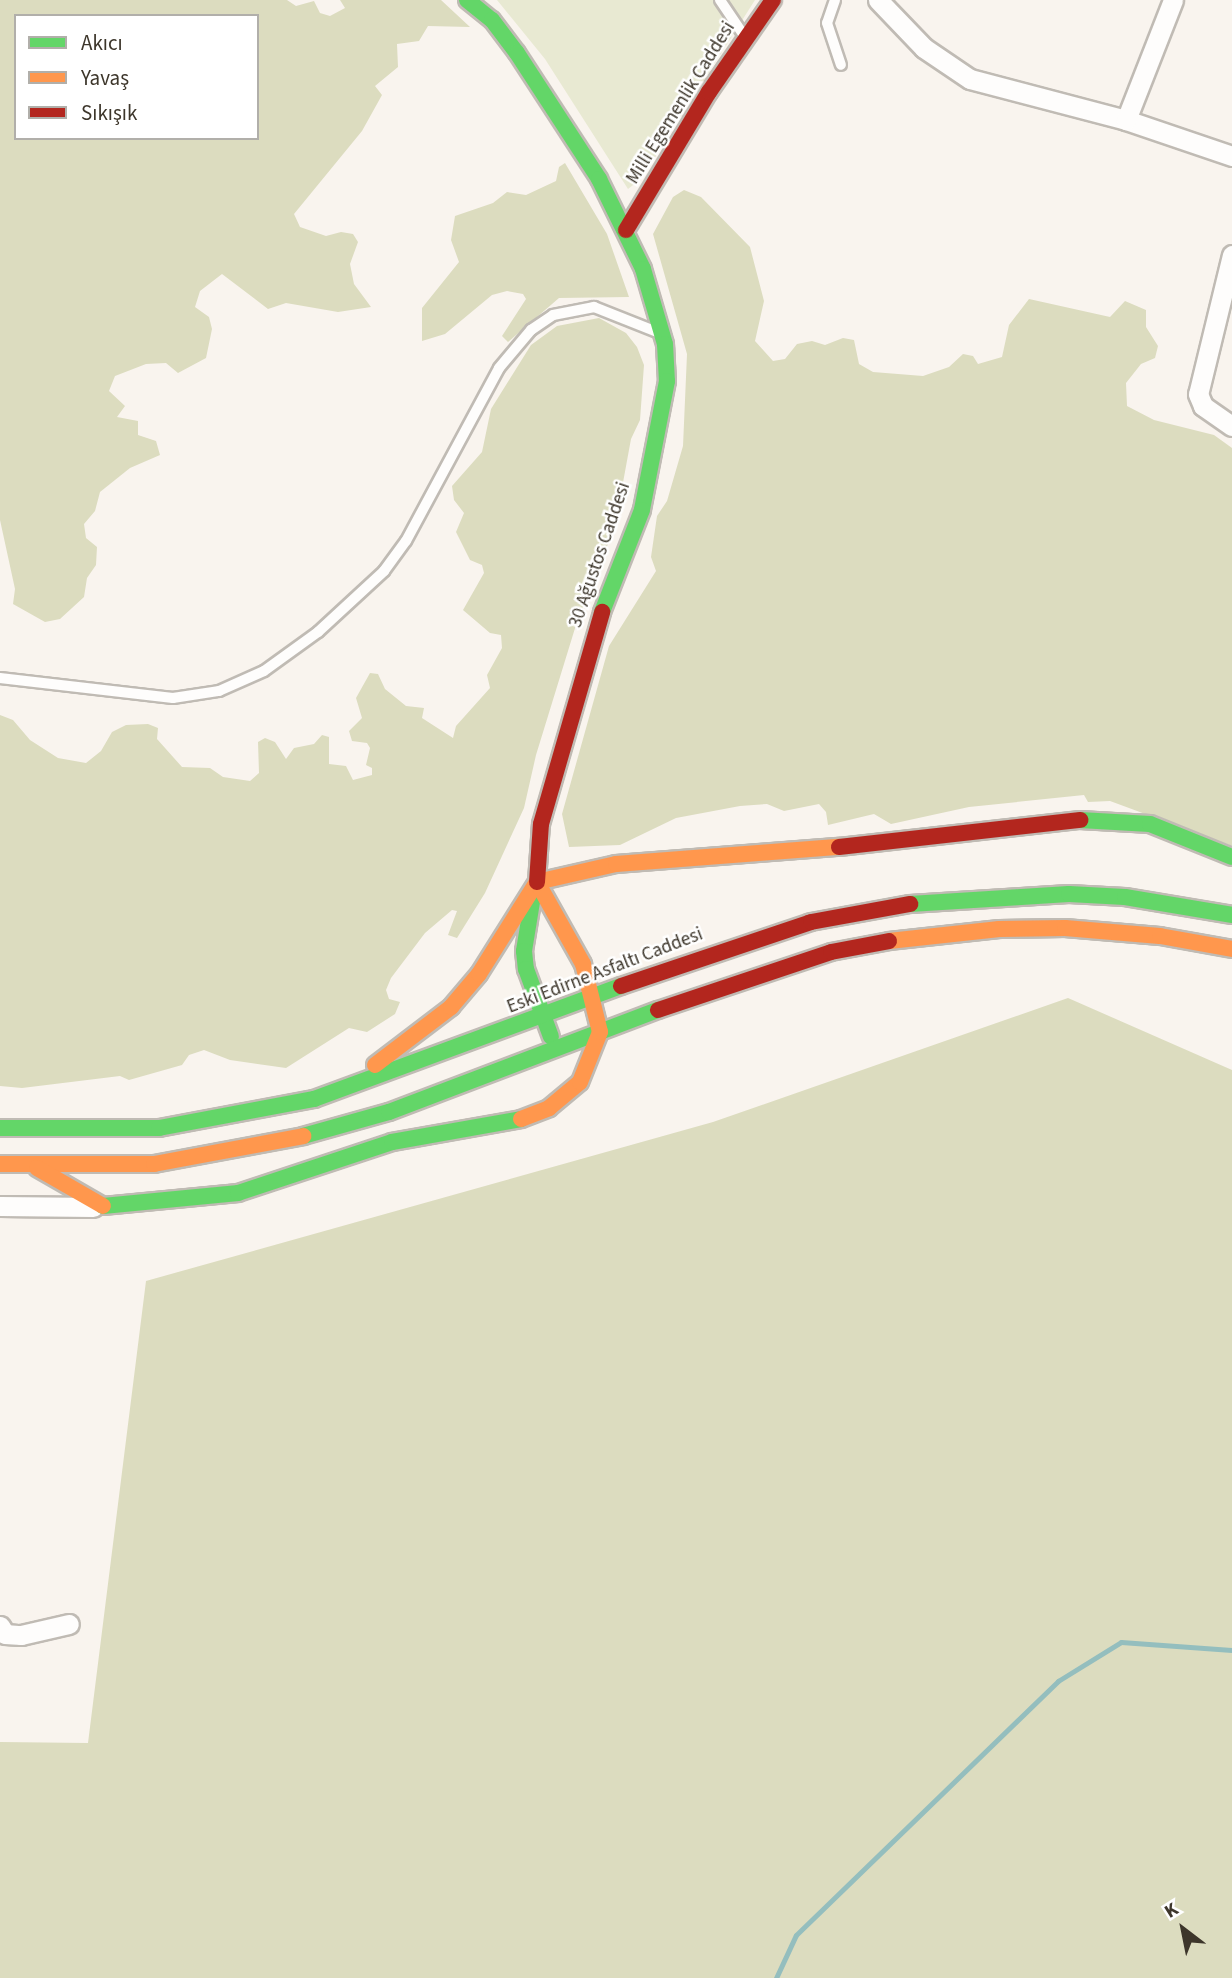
<!DOCTYPE html>
<html>
<head>
<meta charset="utf-8">
<style>
  body { margin:0 }
  #map { position:relative; width:1232px; height:1978px; overflow:hidden; background:#f9f4ee; font-family:"Source Sans 3",sans-serif }
  div>[style] { position:absolute }
  .green>* { inset:0; background:#e8e9d2 }
  .forest>* { inset:0; background:#dcdcbf }
  .stream>* { height:5px; margin:-2.5px; padding:0 2.5px; transform-origin:2.5px; border-radius:2.5px; background:#94bebe }
  .roads { filter:drop-shadow(2px 0 #c0bbb4) drop-shadow(-2px 0 #c0bbb4) drop-shadow(0 2px #c0bbb4) drop-shadow(0 -2px #c0bbb4) }
  .lane>* { height:10px; margin:-5px; padding:0 5px; transform-origin:5px; border-radius:5px; background:#fefdfc }
  .street>* { height:19px; margin:-9.5px; padding:0 9.5px; transform-origin:9.5px; border-radius:9.5px; background:#fefdfc }
  .fast>* { height:16px; margin:-8px; padding:0 8px; transform-origin:8px; border-radius:8px; background:#63d668 }
  .slow>* { height:16px; margin:-8px; padding:0 8px; transform-origin:8px; border-radius:8px; background:#ff974d }
  .jam>* { height:16px; margin:-8px; padding:0 8px; transform-origin:8px; border-radius:8px; background:#b3261e }
  span { translate:-50% -50%; white-space:nowrap; text-align:center; line-height:1.15; -webkit-text-stroke:5px #fff; paint-order:stroke }
  .street-label { font-size:19px; color:#3d362b }
  .legend { position:absolute; left:14px; top:14px; width:245px; height:126px; box-sizing:border-box; background:#fff; border:2px solid #b1afaa; margin:0; padding:9px 12px; list-style:none; font-size:21px; color:#3d362b }
  .legend li { display:flex; align-items:center; gap:14px; height:35px }
  .legend b { width:35px; border:2px solid #b1afaa }
  .north { position:absolute; left:1148px; top:1894px; width:70px; height:70px; -webkit-text-stroke:5px #fff; paint-order:stroke; rotate:328deg; font-size:19px; font-weight:700; line-height:28px; text-align:center; color:#3d362b }
  .north::after { content:''; display:block; margin:auto; width:24px; height:32px; background:#3d362b; clip-path:polygon(50% 0,100% 100%,50% 72%,0 100%) }
</style>
</head>
<body>
<div id="map">
  <div class="green">
    <i style="clip-path:polygon(497px 0,755px 0,642px 178px,628px 189px,545px 59px)"></i>
  </div>
  <div class="forest">
    <i style="clip-path:polygon(evenodd,0 0,287px 0,296px 6px,314px 1px,320px 13px,330px 16px,345px 8px,340px 0,441px 0,470px 27px,428px 26px,419px 41px,397px 44px,398px 67px,375px 86px,382px 95px,362px 131px,294px 214px,300px 227px,326px 236px,341px 232px,353px 234px,358px 242px,350px 264px,354px 284px,371px 307px,338px 312px,286px 303px,268px 309px,222px 274px,200px 291px,195px 307px,209px 317px,212px 329px,206px 358px,178px 373px,166px 363px,146px 364px,115px 376px,109px 391px,125px 406px,117px 417px,138px 421px,138px 435px,156px 441px,160px 455px,130px 468px,100px 492px,95px 511px,84px 524px,86px 538px,97px 547px,96px 565px,87px 578px,84px 597px,60px 619px,45px 622px,13px 604px,15px 589px,0 520px,0 0,16px 16px,257px 16px,257px 138px,16px 138px,16px 16px)"></i>
    <i style="clip-path:polygon(565px 163px,607px 234px,629px 297px,559px 298px,508px 342px,502px 336px,526px 299px,523px 294px,507px 291px,492px 295px,445px 334px,422px 341px,422px 308px,459px 262px,451px 240px,455px 216px,493px 203px,507px 192px,526px 195px,556px 181px,559px 167px)"></i>
    <i style="clip-path:polygon(684px 190px,701px 197px,750px 247px,764px 301px,755px 341px,773px 361px,785px 359px,797px 344px,812px 341px,825px 345px,843px 338px,854px 340px,859px 364px,873px 372px,923px 376px,949px 367px,963px 354px,973px 356px,978px 364px,1002px 357px,1009px 325px,1029px 299px,1110px 317px,1125px 301px,1146px 310px,1146px 327px,1158px 346px,1155px 358px,1141px 364px,1126px 383px,1127px 406px,1154px 420px,1214px 435px,1232px 448px,1232px 846px,1110px 801px,1088px 802px,1084px 795px,969px 807px,891px 824px,874px 814px,828px 825px,826px 812px,819px 804px,784px 811px,767px 804px,740px 806px,676px 818px,620px 845px,569px 847px,562px 814px,609px 646px,656px 571px,651px 557px,657px 516px,667px 501px,683px 446px,687px 354px,653px 234px,673px 197px)"></i>
    <i style="clip-path:polygon(599px 318px,626px 333px,637px 347px,644px 365px,640px 420px,631px 439px,615px 526px,576px 625px,536px 755px,524px 808px,485px 893px,457px 938px,448px 935px,457px 911px,452px 910px,425px 933px,391px 978px,386px 990px,389px 999px,400px 1002px,395px 1014px,367px 1032px,349px 1028px,286px 1068px,230px 1060px,204px 1050px,189px 1055px,182px 1065px,129px 1080px,120px 1076px,22px 1088px,0 1086px,0 715px,13px 720px,30px 740px,58px 758px,86px 763px,101px 751px,112px 732px,126px 725px,148px 724px,158px 728px,157px 739px,182px 767px,210px 768px,223px 777px,250px 781px,259px 773px,258px 742px,265px 738px,275px 742px,286px 759px,294px 748px,314px 744px,322px 735px,329px 737px,329px 764px,346px 766px,353px 780px,372px 775px,372px 768px,366px 765px,370px 748px,367px 743px,352px 741px,349px 731px,362px 718px,356px 698px,370px 673px,378px 674px,385px 689px,406px 706px,424px 708px,422px 718px,453px 738px,456px 726px,490px 688px,487px 675px,502px 648px,501px 635px,490px 633px,463px 610px,484px 573px,482px 565px,470px 560px,456px 532px,464px 513px,454px 500px,452px 486px,482px 452px,491px 409px,531px 345px,557px 326px)"></i>
    <i style="clip-path:polygon(1068px 998px,1232px 1070px,1232px 1978px,0 1978px,0 1742px,88px 1743px,146px 1281px,713px 1122px)"></i>
  </div>
  <div class="stream">
    <i style="left:776px;top:1978px;width:47px;rotate:-65.1deg"></i>
    <i style="left:796px;top:1935px;width:365px;rotate:-44.1deg"></i>
    <i style="left:1058px;top:1681px;width:74px;rotate:-31.8deg"></i>
    <i style="left:1121px;top:1642px;width:111px;rotate:4.1deg"></i>
  </div>
  <div class="roads">
    <div class="lane">
      <i style="left:720px;top:0;width:45px;rotate:56deg"></i>
      <i style="left:835px;top:0;width:24px;rotate:109deg"></i>
      <i style="left:827px;top:23px;width:44px;rotate:71.6deg"></i>
      <i style="left:0;top:678px;width:174px;rotate:6.6deg"></i>
      <i style="left:173px;top:698px;width:47px;rotate:-8.7deg"></i>
      <i style="left:219px;top:691px;width:49px;rotate:-24deg"></i>
      <i style="left:264px;top:671px;width:67px;rotate:-35.8deg"></i>
      <i style="left:318px;top:632px;width:90px;rotate:-42.7deg"></i>
      <i style="left:384px;top:571px;width:37px;rotate:-54deg"></i>
      <i style="left:406px;top:541px;width:196px;rotate:-61.7deg"></i>
      <i style="left:499px;top:368px;width:50px;rotate:-49.9deg"></i>
      <i style="left:531px;top:330px;width:27px;rotate:-34deg"></i>
      <i style="left:553px;top:315px;width:42px;rotate:-11deg"></i>
      <i style="left:594px;top:307px;width:68px;rotate:21.6deg"></i>
    </div>
    <div class="street">
      <i style="left:878px;top:0;width:66px;rotate:46.2deg"></i>
      <i style="left:924px;top:48px;width:55px;rotate:34deg"></i>
      <i style="left:970px;top:79px;width:161px;rotate:14.7deg"></i>
      <i style="left:1126px;top:120px;width:112px;rotate:18.8deg"></i>
      <i style="left:1126px;top:120px;width:129px;rotate:-68.6deg"></i>
      <i style="left:1232px;top:255px;width:143px;rotate:103.7deg"></i>
      <i style="left:1198px;top:394px;width:13px;rotate:67deg"></i>
      <i style="left:1203px;top:406px;width:35px;rotate:35deg"></i>
      <i style="left:0;top:1206px;width:93px;rotate:0.6deg"></i>
      <i style="left:0;top:1626px;width:9px;rotate:58deg"></i>
      <i style="left:5px;top:1634px;width:16px;rotate:4deg"></i>
      <i style="left:21px;top:1635px;width:49px;rotate:-12.9deg"></i>
    </div>
    <div class="fast">
      <i style="left:467px;top:0;width:32px;rotate:39deg"></i>
      <i style="left:492px;top:20px;width:41px;rotate:52.9deg"></i>
      <i style="left:517px;top:53px;width:150px;rotate:56.9deg"></i>
      <i style="left:599px;top:179px;width:100px;rotate:63.9deg"></i>
      <i style="left:643px;top:269px;width:78px;rotate:73.7deg"></i>
      <i style="left:665px;top:344px;width:37px;rotate:87deg"></i>
      <i style="left:667px;top:381px;width:131px;rotate:101deg"></i>
      <i style="left:642px;top:510px;width:110px;rotate:111.4deg"></i>
      <i style="left:1080px;top:820px;width:70px;rotate:3.3deg"></i>
      <i style="left:1150px;top:824px;width:88px;rotate:21.9deg"></i>
      <i style="left:532px;top:902px;width:50px;rotate:99.3deg"></i>
      <i style="left:524px;top:951px;width:18px;rotate:84deg"></i>
      <i style="left:526px;top:969px;width:72px;rotate:69.8deg"></i>
      <i style="left:910px;top:904px;width:159px;rotate:-3.6deg"></i>
      <i style="left:1069px;top:894px;width:56px;rotate:3.1deg"></i>
      <i style="left:1125px;top:897px;width:109px;rotate:9.5deg"></i>
      <i style="left:0;top:1128px;width:159px"></i>
      <i style="left:159px;top:1128px;width:158px;rotate:-10.6deg"></i>
      <i style="left:314px;top:1099px;width:327px;rotate:-20.2deg"></i>
      <i style="left:303px;top:1136px;width:89px;rotate:-15.6deg"></i>
      <i style="left:389px;top:1112px;width:288px;rotate:-20.8deg"></i>
      <i style="left:103px;top:1206px;width:136px;rotate:-5.5deg"></i>
      <i style="left:238px;top:1193px;width:162px;rotate:-18.3deg"></i>
      <i style="left:392px;top:1142px;width:131px;rotate:-10.1deg"></i>
    </div>
    <div class="slow">
      <i style="left:889px;top:941px;width:111px;rotate:-6.2deg"></i>
      <i style="left:999px;top:929px;width:66px;rotate:-0.9deg"></i>
      <i style="left:1065px;top:928px;width:95px;rotate:4.8deg"></i>
      <i style="left:1160px;top:936px;width:73px;rotate:10.2deg"></i>
      <i style="left:375px;top:1065px;width:96px;rotate:-37.3deg"></i>
      <i style="left:451px;top:1007px;width:43px;rotate:-49.7deg"></i>
      <i style="left:479px;top:974px;width:109px;rotate:-57.8deg"></i>
      <i style="left:537px;top:882px;width:81px;rotate:-12.8deg"></i>
      <i style="left:616px;top:864px;width:224px;rotate:-4.4deg"></i>
      <i style="left:521px;top:1119px;width:30px;rotate:-21deg"></i>
      <i style="left:549px;top:1108px;width:40px;rotate:-40deg"></i>
      <i style="left:580px;top:1082px;width:54px;rotate:-68.2deg"></i>
      <i style="left:600px;top:1032px;width:70px;rotate:-104deg"></i>
      <i style="left:583px;top:964px;width:94px;rotate:-119.3deg"></i>
      <i style="left:0;top:1164px;width:154px"></i>
      <i style="left:154px;top:1164px;width:152px;rotate:-10.6deg"></i>
      <i style="left:37px;top:1168px;width:76px;rotate:29.9deg"></i>
    </div>
    <div class="jam">
      <i style="left:626px;top:230px;width:161px;rotate:-59deg"></i>
      <i style="left:709px;top:92px;width:112px;rotate:-55.2deg"></i>
      <i style="left:839px;top:847px;width:243px;rotate:-6.4deg"></i>
      <i style="left:537px;top:882px;width:58px;rotate:-86.1deg"></i>
      <i style="left:541px;top:824px;width:221px;rotate:-73.9deg"></i>
      <i style="left:621px;top:986px;width:200px;rotate:-18.6deg"></i>
      <i style="left:811px;top:922px;width:101px;rotate:-10.3deg"></i>
      <i style="left:658px;top:1010px;width:182px;rotate:-18.5deg"></i>
      <i style="left:831px;top:952px;width:59px;rotate:-10.7deg"></i>
    </div>
  </div>
  <div class="street-label">
    <span style="left:681px;top:103px;rotate:-58deg">Milli Egemenlik Caddesi</span>
    <span style="left:600px;top:555px;rotate:-71deg">30 Ağustos Caddesi</span>
    <span style="left:605px;top:971px;rotate:-21deg">Eski Edirne Asfaltı Caddesi</span>
  </div>
  <ul class="legend">
  <li><b style="height:9px;background:#63d668"></b>Akıcı</li>
  <li><b style="height:9px;background:#ff974d"></b>Yavaş</li>
  <li><b style="height:9px;background:#b3261e"></b>Sıkışık</li>
  </ul>
  <div class="north">K</div>
</div>
</body>
</html>
